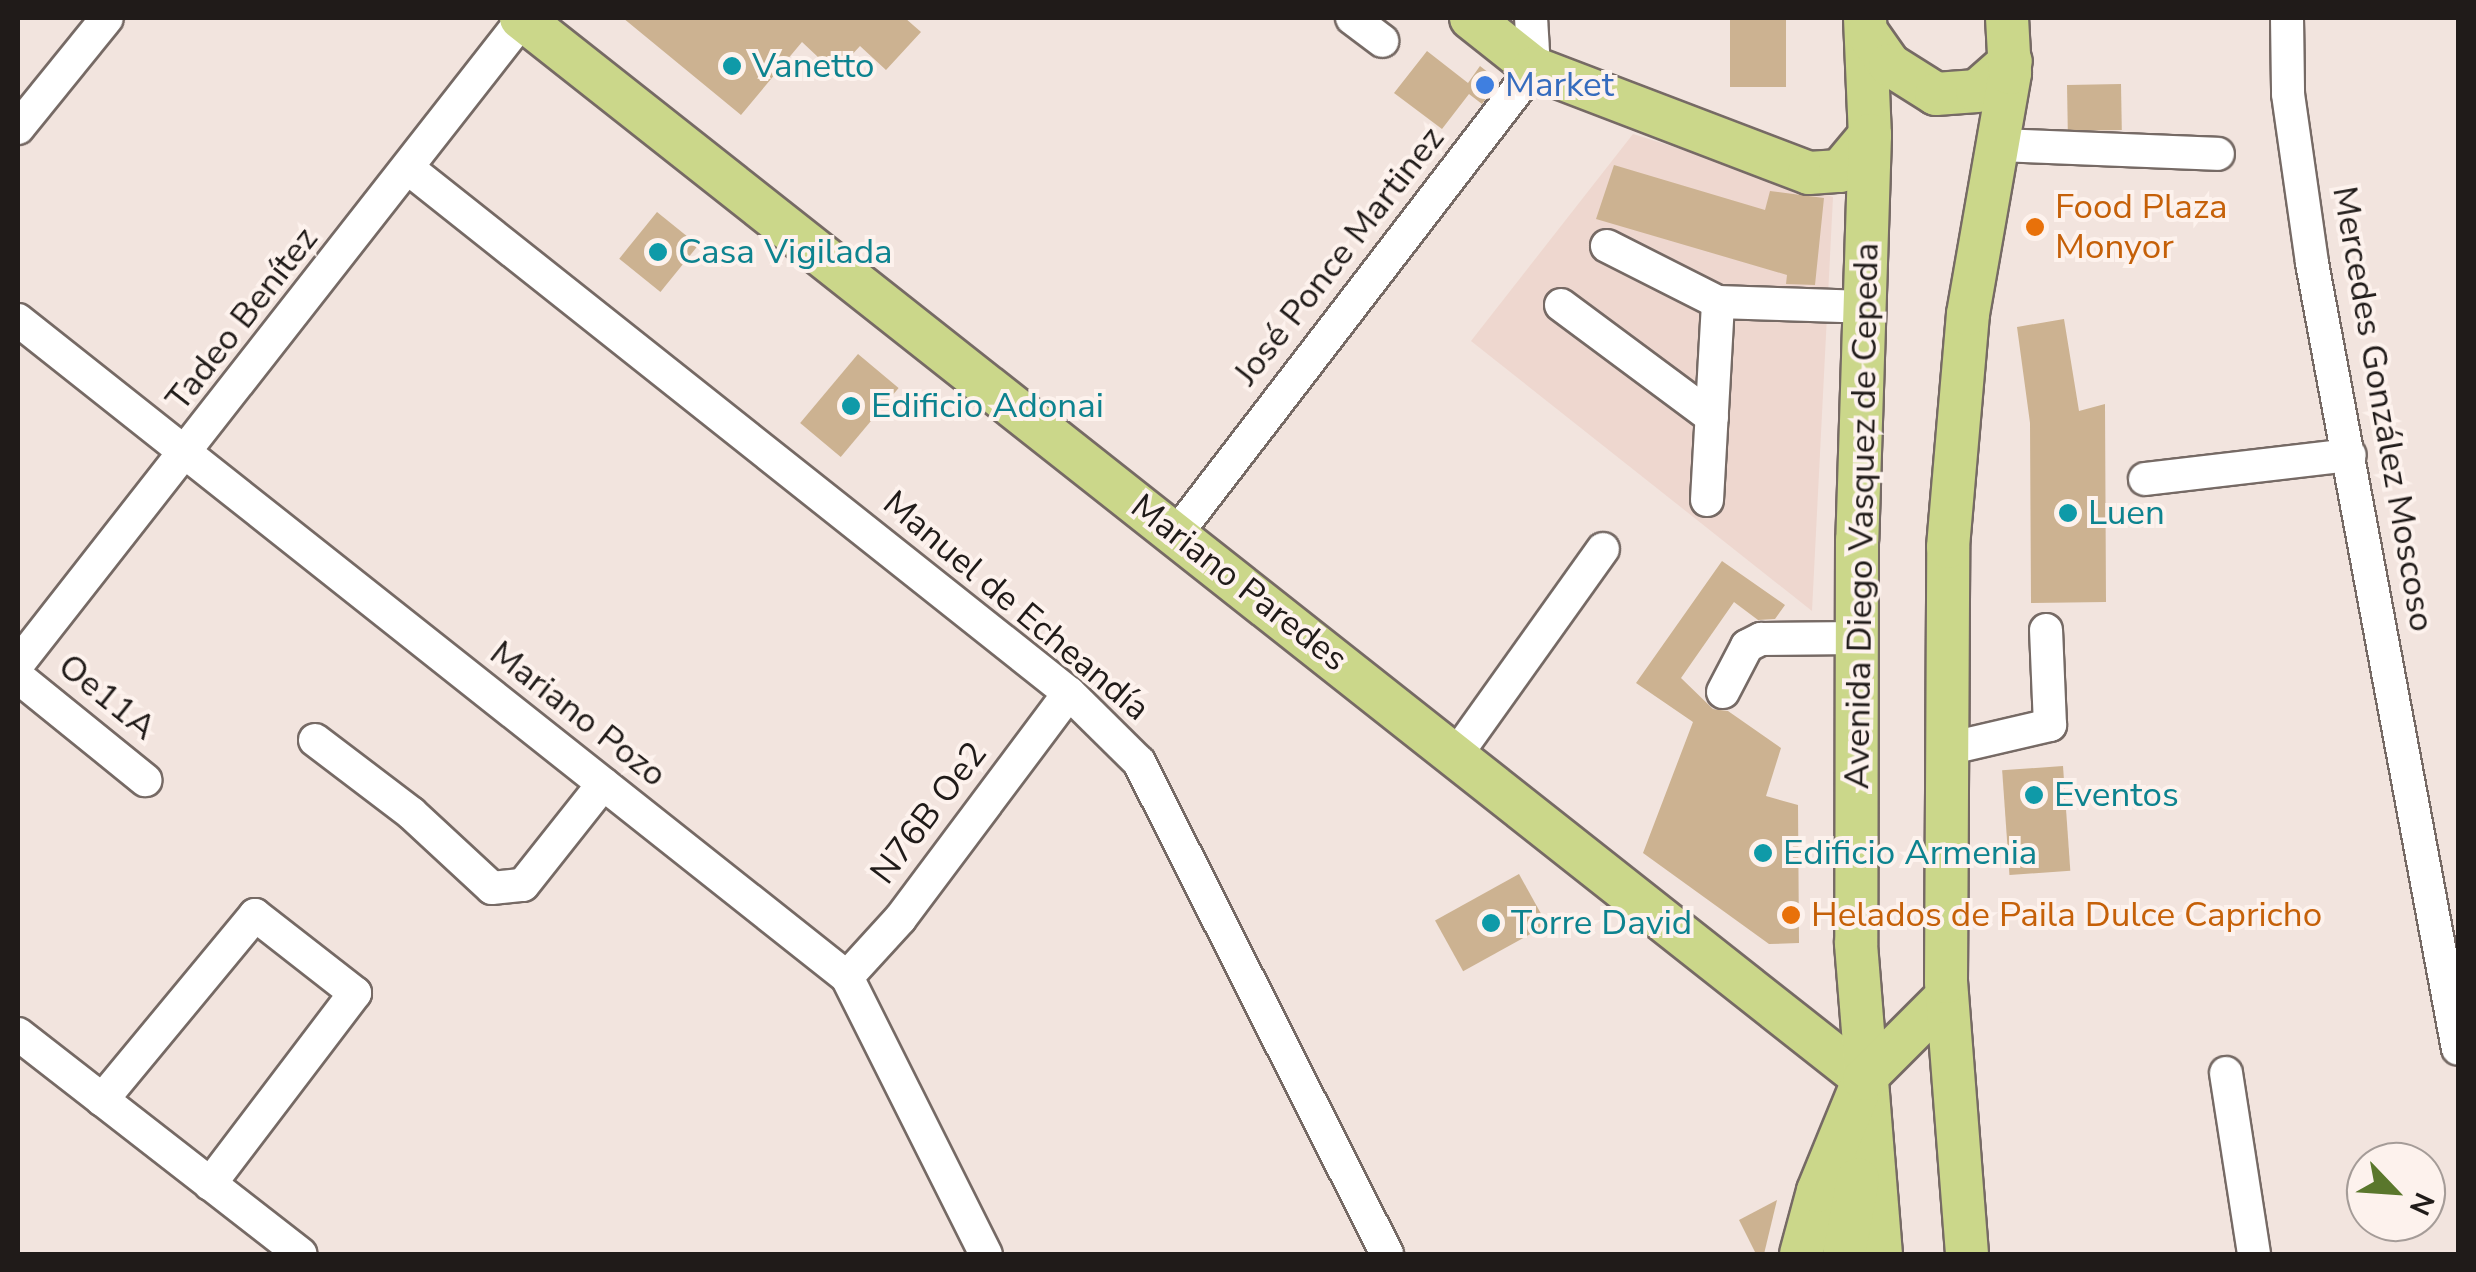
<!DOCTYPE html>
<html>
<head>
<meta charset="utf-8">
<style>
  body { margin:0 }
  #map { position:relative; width:2476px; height:1272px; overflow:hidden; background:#f2e4de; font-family:"Nunito Sans",sans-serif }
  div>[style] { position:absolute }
  .built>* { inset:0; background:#eed7cf }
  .building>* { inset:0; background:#ccb291; transform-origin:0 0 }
  .roads { filter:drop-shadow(2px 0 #766a65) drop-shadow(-2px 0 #766a65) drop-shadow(0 2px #766a65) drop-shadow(0 -2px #766a65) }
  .minor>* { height:32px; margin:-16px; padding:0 16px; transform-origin:16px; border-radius:16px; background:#fff }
  .major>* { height:42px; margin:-21px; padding:0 21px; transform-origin:21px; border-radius:21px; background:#cbd78a }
  .dots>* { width:28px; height:28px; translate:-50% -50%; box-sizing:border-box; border:5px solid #fdf2ed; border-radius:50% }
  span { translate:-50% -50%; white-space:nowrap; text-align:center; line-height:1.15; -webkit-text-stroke:8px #fdf2ed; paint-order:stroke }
  .culture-label { font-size:35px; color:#0d838f }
  .left { translate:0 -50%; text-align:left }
  .shop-label { font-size:35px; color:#366cbe }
  .food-label { font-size:35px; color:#c56008 }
  .street-label { font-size:35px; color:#201b19 }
  .frame { position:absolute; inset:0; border:20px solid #201b19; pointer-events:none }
  .north { position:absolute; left:2346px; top:1142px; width:100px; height:100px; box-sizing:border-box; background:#fdf2ed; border:2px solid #a59c98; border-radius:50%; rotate:115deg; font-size:28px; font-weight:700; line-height:40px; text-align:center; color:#201b19 }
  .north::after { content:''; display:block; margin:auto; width:35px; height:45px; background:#5a772c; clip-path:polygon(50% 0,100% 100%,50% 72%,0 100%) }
</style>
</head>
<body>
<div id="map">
  <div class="built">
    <i style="clip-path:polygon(1633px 134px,1833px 197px,1812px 611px,1471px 341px)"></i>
  </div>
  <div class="building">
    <i style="clip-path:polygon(623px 18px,905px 18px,921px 32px,886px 70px,860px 46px,835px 73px,802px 42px,741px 115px)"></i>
    <i style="left:1730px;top:18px;width:56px;height:69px"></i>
    <i style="clip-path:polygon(1427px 51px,1468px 83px,1480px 66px,1499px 81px,1482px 104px,1469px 94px,1442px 129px,1394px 93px)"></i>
    <i style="left:2121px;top:84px;width:46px;height:54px;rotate:89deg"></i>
    <i style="clip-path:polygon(1614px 165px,1765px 210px,1770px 191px,1824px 198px,1815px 285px,1786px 284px,1787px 275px,1596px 219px)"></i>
    <i style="left:657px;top:212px;width:53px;height:60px;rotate:39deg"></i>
    <i style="clip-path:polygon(2064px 319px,2079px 411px,2105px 404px,2106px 602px,2031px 603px,2030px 423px,2017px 327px)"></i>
    <i style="left:858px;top:354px;width:53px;height:90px;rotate:40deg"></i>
    <i style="clip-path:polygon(1722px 561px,1785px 605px,1775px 619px,1758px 620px,1734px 602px,1681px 678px,1713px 709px,1728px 711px,1781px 748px,1766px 796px,1798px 805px,1799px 943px,1769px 944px,1643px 853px,1693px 722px,1636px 683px)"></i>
    <i style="left:2063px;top:766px;width:105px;height:61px;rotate:86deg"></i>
    <i style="left:1519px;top:874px;width:58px;height:96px;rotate:61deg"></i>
    <i style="clip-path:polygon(1777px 1200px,1764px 1254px,1756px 1254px,1739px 1220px)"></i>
  </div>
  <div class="roads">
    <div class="minor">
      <i style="left:1352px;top:18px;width:38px;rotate:37deg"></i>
      <i style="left:2287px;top:18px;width:76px;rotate:89.2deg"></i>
      <i style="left:2288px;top:94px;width:171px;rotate:81.9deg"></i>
      <i style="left:2312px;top:263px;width:799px;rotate:79.48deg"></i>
      <i style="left:18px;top:128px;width:141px;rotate:-51deg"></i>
      <i style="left:1997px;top:145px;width:221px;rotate:2.3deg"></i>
      <i style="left:409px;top:169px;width:843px;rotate:38.45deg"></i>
      <i style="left:1069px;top:693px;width:98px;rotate:44.6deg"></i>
      <i style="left:1139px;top:762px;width:551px;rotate:63.25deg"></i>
      <i style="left:1607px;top:246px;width:124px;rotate:26.8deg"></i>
      <i style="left:1718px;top:302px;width:147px;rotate:1.9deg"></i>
      <i style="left:1561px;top:305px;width:188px;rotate:36.6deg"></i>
      <i style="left:18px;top:320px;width:1058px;rotate:38.4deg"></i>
      <i style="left:847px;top:977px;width:310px;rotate:63.4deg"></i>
      <i style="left:2145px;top:479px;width:206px;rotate:-6.7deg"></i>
      <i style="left:1707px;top:500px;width:198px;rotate:-86.8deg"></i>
      <i style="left:1177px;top:533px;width:586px;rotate:-52.49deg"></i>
      <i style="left:1534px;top:68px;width:50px;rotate:-93.4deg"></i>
      <i style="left:18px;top:664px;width:819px;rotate:-51.94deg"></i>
      <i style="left:18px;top:677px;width:164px;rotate:39deg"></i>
      <i style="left:1723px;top:692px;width:52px;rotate:-62.4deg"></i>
      <i style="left:1747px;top:646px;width:16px;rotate:-27deg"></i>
      <i style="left:1761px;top:639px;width:96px;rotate:-0.6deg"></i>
      <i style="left:315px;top:740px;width:121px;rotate:37.2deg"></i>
      <i style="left:411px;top:813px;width:110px;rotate:42.8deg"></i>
      <i style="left:492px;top:888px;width:31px;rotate:-6deg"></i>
      <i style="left:523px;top:885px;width:129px;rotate:-51.6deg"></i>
      <i style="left:1947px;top:749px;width:106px;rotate:-13.1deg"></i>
      <i style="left:2050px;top:725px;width:95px;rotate:-92.4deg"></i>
      <i style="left:1456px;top:755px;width:253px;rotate:-54.5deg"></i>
      <i style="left:847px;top:977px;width:79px;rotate:-47.6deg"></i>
      <i style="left:900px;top:919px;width:282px;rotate:-53.2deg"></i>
      <i style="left:18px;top:1034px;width:358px;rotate:37.9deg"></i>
      <i style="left:2226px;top:1073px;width:183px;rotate:81.2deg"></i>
      <i style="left:102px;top:1100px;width:240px;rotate:-50.4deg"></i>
      <i style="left:255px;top:915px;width:127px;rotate:38deg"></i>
      <i style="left:355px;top:993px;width:240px;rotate:127.2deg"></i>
    </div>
    <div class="major">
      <i style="left:521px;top:18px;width:1712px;rotate:38.31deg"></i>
      <i style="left:1471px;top:18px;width:80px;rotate:38.4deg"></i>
      <i style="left:1534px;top:68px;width:294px;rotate:20.9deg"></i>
      <i style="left:1809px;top:173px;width:31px;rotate:-4deg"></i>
      <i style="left:1840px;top:171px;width:47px;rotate:-50.2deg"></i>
      <i style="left:1865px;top:18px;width:117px;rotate:87.6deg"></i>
      <i style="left:1870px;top:135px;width:405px;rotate:91.8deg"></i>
      <i style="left:1857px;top:540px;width:404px;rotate:90.1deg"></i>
      <i style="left:1856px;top:944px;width:311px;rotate:85.4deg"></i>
      <i style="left:1868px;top:34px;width:38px;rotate:55deg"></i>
      <i style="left:1890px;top:65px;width:54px;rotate:32.2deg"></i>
      <i style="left:1936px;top:94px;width:41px;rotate:-4.2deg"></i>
      <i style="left:1977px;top:91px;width:45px;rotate:-41.4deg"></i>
      <i style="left:1801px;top:1254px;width:65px;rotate:-74.9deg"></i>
      <i style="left:1818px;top:1191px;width:121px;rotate:-67.7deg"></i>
      <i style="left:1864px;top:1079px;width:117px;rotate:-45deg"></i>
      <i style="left:1844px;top:1254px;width:76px;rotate:-79.4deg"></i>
      <i style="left:1967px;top:1254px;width:273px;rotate:-94.4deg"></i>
      <i style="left:1946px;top:982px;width:435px;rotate:-89.7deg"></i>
      <i style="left:1948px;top:547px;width:234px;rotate:-85.1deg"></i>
      <i style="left:1968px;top:314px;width:245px;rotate:-80.1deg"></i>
      <i style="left:2010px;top:73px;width:55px;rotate:-93.1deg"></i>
    </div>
  </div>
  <div class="dots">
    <i style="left:732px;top:66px;background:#0f9aa8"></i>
    <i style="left:1485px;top:85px;background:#3f7fe0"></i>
    <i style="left:2035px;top:227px;background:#e8710a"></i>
    <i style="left:658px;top:252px;background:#0f9aa8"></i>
    <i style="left:851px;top:406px;background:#0f9aa8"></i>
    <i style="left:2068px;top:513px;background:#0f9aa8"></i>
    <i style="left:2034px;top:795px;background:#0f9aa8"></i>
    <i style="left:1763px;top:853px;background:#0f9aa8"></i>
    <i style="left:1791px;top:915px;background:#e8710a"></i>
    <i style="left:1491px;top:923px;background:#0f9aa8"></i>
  </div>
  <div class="culture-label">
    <span class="left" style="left:752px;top:66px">Vanetto</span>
    <span class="left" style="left:678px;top:252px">Casa Vigilada</span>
    <span class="left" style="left:871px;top:406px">Edificio Adonai</span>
    <span class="left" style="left:2088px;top:513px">Luen</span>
    <span class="left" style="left:2054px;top:795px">Eventos</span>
    <span class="left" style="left:1783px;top:853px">Edificio Armenia</span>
    <span class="left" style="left:1511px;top:923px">Torre David</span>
  </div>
  <div class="shop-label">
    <span class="left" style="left:1505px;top:85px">Market</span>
  </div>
  <div class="food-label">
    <span class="left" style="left:2055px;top:227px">Food Plaza<br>Monyor</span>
    <span class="left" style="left:1811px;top:915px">Helados de Paila Dulce Capricho</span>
  </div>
  <div class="street-label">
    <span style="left:1339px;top:256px;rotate:-52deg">José Ponce Martinez</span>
    <span style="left:242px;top:319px;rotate:-52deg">Tadeo Benítez</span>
    <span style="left:2383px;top:409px;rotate:80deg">Mercedes González Moscoso</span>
    <span style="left:1862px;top:516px;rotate:-89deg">Avenida Diego Vasquez de Cepeda</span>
    <span style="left:1239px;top:583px;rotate:38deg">Mariano Paredes</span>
    <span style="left:1016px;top:606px;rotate:40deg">Manuel de Echeandía</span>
    <span style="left:107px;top:697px;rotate:39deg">Oe11A</span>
    <span style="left:578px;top:714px;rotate:38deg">Mariano Pozo</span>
    <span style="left:929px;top:813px;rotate:-53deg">N76B Oe2</span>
  </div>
  <div class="frame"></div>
  <div class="north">N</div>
</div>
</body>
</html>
